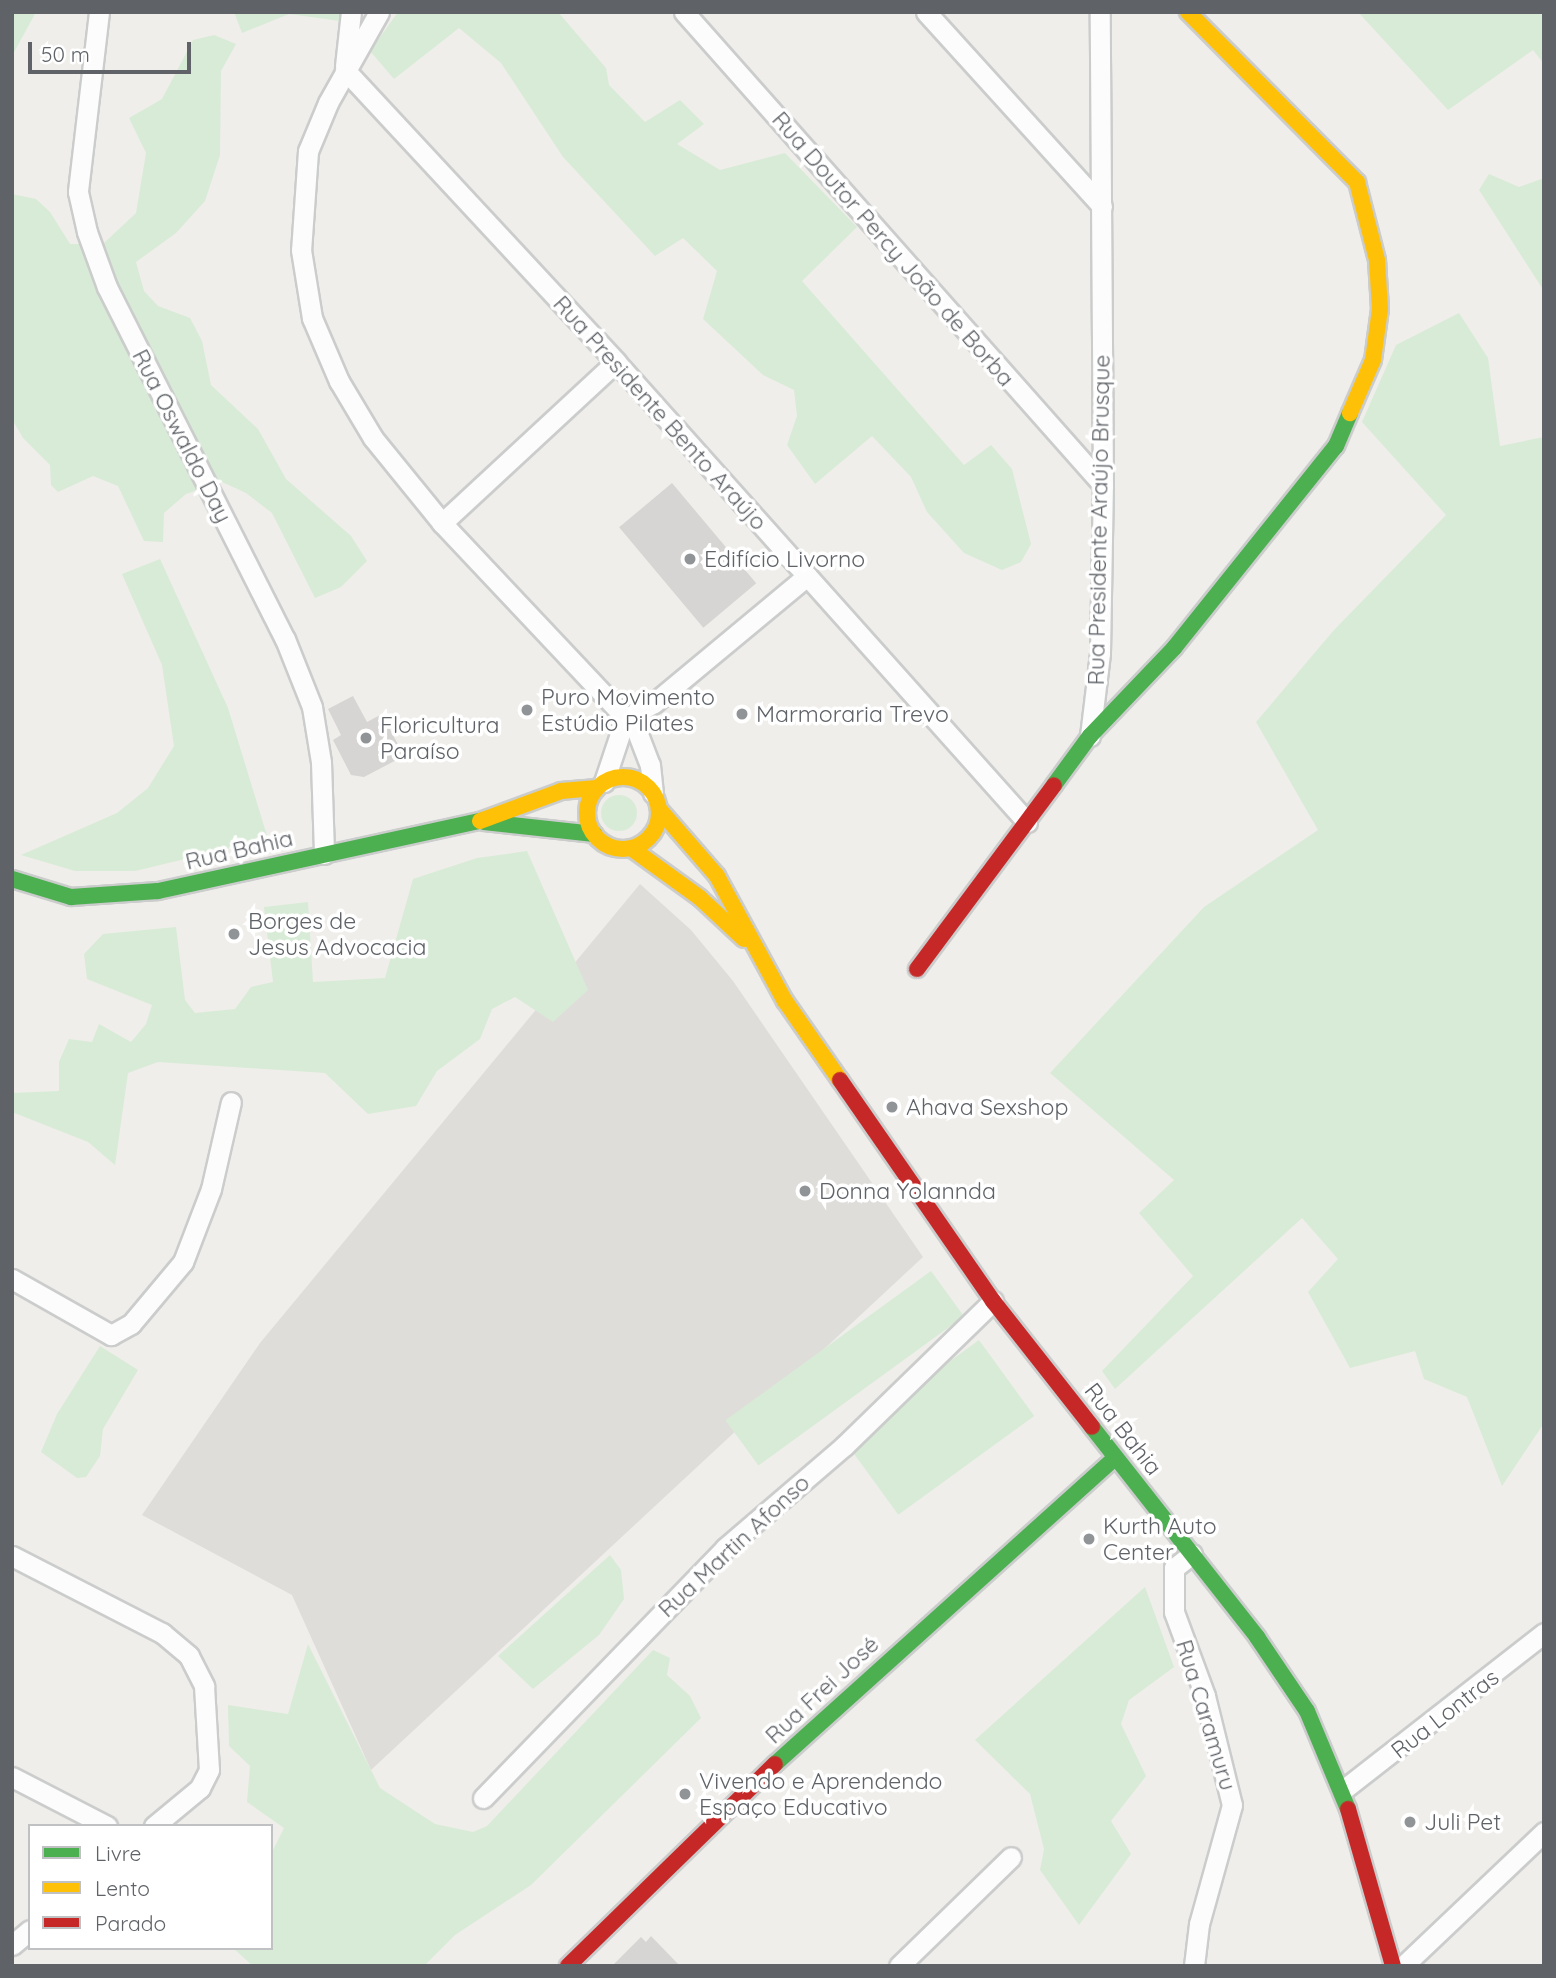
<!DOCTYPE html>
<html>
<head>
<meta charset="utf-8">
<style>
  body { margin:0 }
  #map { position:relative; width:1556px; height:1978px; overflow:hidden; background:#efeeea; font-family:Quicksand,sans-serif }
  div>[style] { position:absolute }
  .industrial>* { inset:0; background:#dfddda }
  .green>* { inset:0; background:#d8ebd6; transform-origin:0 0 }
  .round { border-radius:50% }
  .building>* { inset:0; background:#d6d5d3; transform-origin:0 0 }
  .roads { filter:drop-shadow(2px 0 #cbcccc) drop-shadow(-2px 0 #cbcccc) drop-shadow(0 2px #cbcccc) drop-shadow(0 -2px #cbcccc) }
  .street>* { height:19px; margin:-9.5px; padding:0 9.5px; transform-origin:9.5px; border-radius:9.5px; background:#fdfcfc }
  .fast>* { height:16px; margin:-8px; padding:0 8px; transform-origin:8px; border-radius:8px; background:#4caf50 }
  .slow>* { height:16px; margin:-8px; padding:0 8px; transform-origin:8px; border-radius:8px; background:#ffc107 }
  .slow>.ring { margin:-8px; padding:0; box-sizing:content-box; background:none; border:16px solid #ffc107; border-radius:50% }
  .jam>* { height:16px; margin:-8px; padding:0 8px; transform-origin:8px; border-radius:8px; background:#c62828 }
  .dots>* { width:19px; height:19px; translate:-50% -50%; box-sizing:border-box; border:4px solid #fff; border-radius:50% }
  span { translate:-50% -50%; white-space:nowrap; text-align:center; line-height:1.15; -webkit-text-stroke:7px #fff; paint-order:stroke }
  .street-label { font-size:23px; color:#5f6368 }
  .poi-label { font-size:23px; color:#5f6368 }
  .left { translate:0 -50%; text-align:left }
  .frame { position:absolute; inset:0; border:14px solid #5f6368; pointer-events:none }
  .legend { position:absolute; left:28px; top:1824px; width:245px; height:126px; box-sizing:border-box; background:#fff; border:2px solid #bfc1c3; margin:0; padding:9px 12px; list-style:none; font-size:21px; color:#5f6368 }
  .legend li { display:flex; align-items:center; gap:14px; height:35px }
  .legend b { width:35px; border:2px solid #bfc1c3 }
  .scale { position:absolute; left:28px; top:42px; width:163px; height:32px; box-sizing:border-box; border:4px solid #5f6368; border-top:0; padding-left:9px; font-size:21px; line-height:24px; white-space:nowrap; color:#5f6368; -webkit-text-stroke:5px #fff; paint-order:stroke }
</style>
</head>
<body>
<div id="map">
  <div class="industrial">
    <i style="clip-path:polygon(640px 884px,691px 930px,733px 981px,923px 1257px,371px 1770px,292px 1595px,142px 1515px,260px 1343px)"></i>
  </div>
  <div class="green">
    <i style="clip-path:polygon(12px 12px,36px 12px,12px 56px)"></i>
    <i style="clip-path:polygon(234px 12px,340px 12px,340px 21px,289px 14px,242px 33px)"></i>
    <i style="clip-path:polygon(398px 12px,558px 12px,606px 68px,609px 85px,645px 122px,680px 100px,704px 124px,677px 144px,720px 170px,785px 153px,857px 227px,802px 281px,964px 465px,991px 445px,1012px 469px,1031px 544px,1021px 562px,1002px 570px,964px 553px,927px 512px,911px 477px,872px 436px,815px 484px,787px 445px,797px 416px,794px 390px,763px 375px,703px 319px,717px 271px,683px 238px,655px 256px,563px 157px,501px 63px,459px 28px,394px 79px,370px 51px)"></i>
    <i style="clip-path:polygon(1358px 12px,1544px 12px,1544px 64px,1533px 50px,1448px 110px)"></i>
    <i style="clip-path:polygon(214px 35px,236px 44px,221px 71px,220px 155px,205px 201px,176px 233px,136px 262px,144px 291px,158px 306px,190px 318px,202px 341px,211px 385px,258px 429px,286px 479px,351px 536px,367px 561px,341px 587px,315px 598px,272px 513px,246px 493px,222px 482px,186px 494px,164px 513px,163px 542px,144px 541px,118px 486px,93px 476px,58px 492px,51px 485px,50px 465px,23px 438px,12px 419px,12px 194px,36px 199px,50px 212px,70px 244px,103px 244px,136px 213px,146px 153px,129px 118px,162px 99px,193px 40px)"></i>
    <i style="clip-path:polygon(1489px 174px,1519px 187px,1544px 178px,1544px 291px,1479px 190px)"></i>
    <i style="clip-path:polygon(1459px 313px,1488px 358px,1500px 446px,1544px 437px,1544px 1423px,1502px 1486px,1467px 1397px,1424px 1379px,1415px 1351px,1350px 1368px,1308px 1292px,1338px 1259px,1302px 1218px,1115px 1389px,1102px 1371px,1193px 1276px,1139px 1213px,1174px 1180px,1050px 1073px,1204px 907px,1318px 830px,1256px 722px,1334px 630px,1446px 515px,1362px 422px,1396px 345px)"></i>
    <i style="clip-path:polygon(160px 559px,228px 708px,268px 839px,135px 871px,75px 871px,21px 855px,117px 813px,148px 788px,174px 746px,162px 665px,122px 574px)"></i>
    <i class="round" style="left:601px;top:795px;width:36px;height:36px"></i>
    <i style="clip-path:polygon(527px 851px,588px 990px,553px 1022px,515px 997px,492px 1009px,480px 1039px,437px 1071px,416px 1106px,368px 1114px,325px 1073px,158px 1062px,128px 1073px,115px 1165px,88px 1142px,12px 1112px,12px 1093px,59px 1091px,59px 1062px,69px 1039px,92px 1042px,99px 1024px,131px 1042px,146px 1024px,152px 1005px,87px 979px,84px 954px,103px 934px,176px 927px,185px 1000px,195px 1013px,235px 1009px,251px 987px,273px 982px,264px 907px,308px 902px,313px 982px,385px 978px,413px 879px,477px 858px)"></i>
    <i style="left:931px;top:1271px;width:56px;height:254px;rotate:54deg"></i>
    <i style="left:979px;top:1340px;width:94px;height:168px;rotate:54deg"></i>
    <i style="clip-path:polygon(100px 1346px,138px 1370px,103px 1429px,100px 1456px,86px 1477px,77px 1478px,41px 1452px,57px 1414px)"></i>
    <i style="clip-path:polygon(610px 1555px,621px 1570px,624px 1599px,599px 1635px,533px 1689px,498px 1656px)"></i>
    <i style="clip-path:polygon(1145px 1587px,1174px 1667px,1129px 1700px,1121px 1724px,1146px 1776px,1111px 1821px,1131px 1854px,1079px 1925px,1040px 1870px,1044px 1849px,1030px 1794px,975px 1740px)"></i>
    <i style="clip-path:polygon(308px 1644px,380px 1788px,435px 1824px,473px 1832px,487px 1826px,653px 1650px,670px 1658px,667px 1675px,690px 1696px,701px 1718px,531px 1885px,455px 1935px,424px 1966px,253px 1966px,233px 1948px,271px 1948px,271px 1854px,284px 1828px,247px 1802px,250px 1766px,229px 1746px,228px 1705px,288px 1714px)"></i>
  </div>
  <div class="building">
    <i style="left:672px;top:483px;width:131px;height:69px;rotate:50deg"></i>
    <i style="clip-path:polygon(353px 696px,367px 722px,382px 714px,404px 756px,364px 777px,351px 775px,333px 740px,341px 735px,328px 709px)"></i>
    <i style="clip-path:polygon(651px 1936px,680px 1966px,612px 1966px,641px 1937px,646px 1942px)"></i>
  </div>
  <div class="roads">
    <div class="street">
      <i style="left:99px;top:12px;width:181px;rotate:96.7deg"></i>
      <i style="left:78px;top:192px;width:41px;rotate:77.3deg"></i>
      <i style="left:87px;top:232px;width:59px;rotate:70deg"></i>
      <i style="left:107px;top:287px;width:394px;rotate:63.2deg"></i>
      <i style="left:285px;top:639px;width:73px;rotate:68.3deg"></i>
      <i style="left:312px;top:707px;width:56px;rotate:80.7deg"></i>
      <i style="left:321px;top:762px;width:92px;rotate:88.1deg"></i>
      <i style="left:379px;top:12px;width:104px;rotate:119.3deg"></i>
      <i style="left:328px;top:103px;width:52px;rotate:112.6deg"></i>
      <i style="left:308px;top:151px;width:99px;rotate:94deg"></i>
      <i style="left:301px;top:250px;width:69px;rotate:80.8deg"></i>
      <i style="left:312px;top:318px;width:69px;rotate:66.8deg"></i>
      <i style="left:339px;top:381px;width:66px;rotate:59.2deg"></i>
      <i style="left:373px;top:438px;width:109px;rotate:50.9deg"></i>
      <i style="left:442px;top:523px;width:283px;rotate:46.7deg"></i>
      <i style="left:636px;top:729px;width:39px;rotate:69deg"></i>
      <i style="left:650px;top:765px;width:28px;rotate:84deg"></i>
      <i style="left:684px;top:12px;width:632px;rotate:48.46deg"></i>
      <i style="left:926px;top:12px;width:262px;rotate:47.8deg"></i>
      <i style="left:345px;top:66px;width:54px;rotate:-83.7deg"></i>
      <i style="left:345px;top:70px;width:398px;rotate:47.1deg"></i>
      <i style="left:616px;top:362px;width:617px;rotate:48.22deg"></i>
      <i style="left:442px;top:523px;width:237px;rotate:-42.8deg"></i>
      <i style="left:625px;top:719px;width:33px;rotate:-29deg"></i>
      <i style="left:654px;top:703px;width:199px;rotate:-39.7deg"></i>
      <i style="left:1090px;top:736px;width:84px;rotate:-83.1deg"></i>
      <i style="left:1100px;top:653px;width:168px;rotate:-89deg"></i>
      <i style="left:1103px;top:485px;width:473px;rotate:-90.4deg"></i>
      <i style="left:604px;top:782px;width:66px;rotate:-71.6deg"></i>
      <i style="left:12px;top:1279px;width:114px;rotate:29.5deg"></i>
      <i style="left:111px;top:1335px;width:23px;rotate:-29deg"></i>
      <i style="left:131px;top:1324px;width:81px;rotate:-50deg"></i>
      <i style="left:183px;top:1262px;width:78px;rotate:-69deg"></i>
      <i style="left:211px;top:1189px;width:89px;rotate:-77.1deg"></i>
      <i style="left:1192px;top:1554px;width:23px;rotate:142deg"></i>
      <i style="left:1174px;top:1568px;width:44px;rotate:90deg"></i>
      <i style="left:1174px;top:1612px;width:90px;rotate:69.7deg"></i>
      <i style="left:1205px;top:1696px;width:112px;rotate:76.1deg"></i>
      <i style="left:1232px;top:1805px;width:123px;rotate:105.5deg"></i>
      <i style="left:1199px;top:1924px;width:42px;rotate:96.8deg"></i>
      <i style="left:12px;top:1556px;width:169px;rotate:27.2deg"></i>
      <i style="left:162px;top:1633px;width:35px;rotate:40deg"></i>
      <i style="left:189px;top:1656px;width:34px;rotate:63deg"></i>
      <i style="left:204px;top:1686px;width:84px;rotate:86.6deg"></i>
      <i style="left:209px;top:1770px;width:20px;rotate:117deg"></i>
      <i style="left:200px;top:1788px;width:60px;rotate:140.4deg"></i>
      <i style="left:12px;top:1777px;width:107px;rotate:27.3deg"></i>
      <i style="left:1343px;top:1790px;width:255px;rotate:-38deg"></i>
      <i style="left:483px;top:1798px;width:348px;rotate:-45.9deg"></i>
      <i style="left:725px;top:1548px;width:157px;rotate:-40.6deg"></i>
      <i style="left:844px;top:1446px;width:208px;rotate:-44.2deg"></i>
      <i style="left:12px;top:1945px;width:23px;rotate:-40deg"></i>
      <i style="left:899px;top:1966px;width:156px;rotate:-44.2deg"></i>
      <i style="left:1403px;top:1966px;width:195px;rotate:-43.5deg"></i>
    </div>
    <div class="fast">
      <i style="left:1054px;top:785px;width:61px;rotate:-53.7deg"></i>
      <i style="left:1090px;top:736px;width:122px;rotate:-46.3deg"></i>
      <i style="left:1174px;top:648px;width:259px;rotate:-51.3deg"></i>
      <i style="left:1336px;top:446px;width:36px;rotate:-67deg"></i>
      <i style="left:484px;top:822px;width:111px;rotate:6.2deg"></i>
      <i style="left:12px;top:879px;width:62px;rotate:17deg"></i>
      <i style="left:71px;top:897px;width:87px;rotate:-3.9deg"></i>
      <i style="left:158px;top:891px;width:330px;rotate:-12.3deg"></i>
      <i style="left:1092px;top:1427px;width:267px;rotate:51.8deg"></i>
      <i style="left:1257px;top:1637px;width:89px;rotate:56deg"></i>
      <i style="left:1307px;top:1711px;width:106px;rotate:67.3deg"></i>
      <i style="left:775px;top:1764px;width:457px;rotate:-42deg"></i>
    </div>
    <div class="slow">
      <i style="left:1188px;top:12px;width:240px;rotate:45.2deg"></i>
      <i style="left:1357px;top:182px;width:81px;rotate:75.6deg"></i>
      <i style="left:1377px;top:260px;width:49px;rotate:86.5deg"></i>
      <i style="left:1380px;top:309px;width:51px;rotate:97.8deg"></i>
      <i style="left:1373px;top:360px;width:58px;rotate:113.5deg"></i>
      <i class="ring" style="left:587px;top:777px;width:56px;height:56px"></i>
      <i style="left:659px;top:809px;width:89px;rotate:49.1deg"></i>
      <i style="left:717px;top:876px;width:142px;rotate:61.5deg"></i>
      <i style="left:785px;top:1001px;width:96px;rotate:55.2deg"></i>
      <i style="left:480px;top:821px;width:86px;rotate:-20.3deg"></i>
      <i style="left:561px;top:791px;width:36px;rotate:-5deg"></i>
      <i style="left:631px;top:848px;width:85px;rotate:35.9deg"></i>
      <i style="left:700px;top:898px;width:60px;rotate:43deg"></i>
    </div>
    <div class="jam">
      <i style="left:917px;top:969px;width:229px;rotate:-53.3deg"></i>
      <i style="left:840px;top:1080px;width:269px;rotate:55.3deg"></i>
      <i style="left:993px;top:1301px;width:160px;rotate:51.8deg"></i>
      <i style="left:1348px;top:1809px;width:163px;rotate:74deg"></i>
      <i style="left:568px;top:1966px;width:289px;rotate:-44.3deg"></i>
    </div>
  </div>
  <div class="dots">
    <i style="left:690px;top:559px;background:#919496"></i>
    <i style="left:527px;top:710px;background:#919496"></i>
    <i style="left:742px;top:714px;background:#919496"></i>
    <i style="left:366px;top:738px;background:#919496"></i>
    <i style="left:234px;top:934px;background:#919496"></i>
    <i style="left:892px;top:1107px;background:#919496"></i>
    <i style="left:805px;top:1191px;background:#919496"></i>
    <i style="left:1089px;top:1539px;background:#919496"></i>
    <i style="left:685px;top:1794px;background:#919496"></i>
    <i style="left:1410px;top:1822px;background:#919496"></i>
  </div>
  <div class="street-label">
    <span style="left:893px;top:249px;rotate:49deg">Rua Doutor Percy João de Borba</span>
    <span style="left:660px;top:413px;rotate:48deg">Rua Presidente Bento Araújo</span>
    <span style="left:182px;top:436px;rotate:63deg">Rua Oswaldo Day</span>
    <span style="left:1099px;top:520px;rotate:-89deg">Rua Presidente Araújo Brusque</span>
    <span style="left:239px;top:850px;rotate:-13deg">Rua Bahia</span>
    <span style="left:1123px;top:1429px;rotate:52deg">Rua Bahia</span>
    <span style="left:734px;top:1546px;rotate:-43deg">Rua Martin Afonso</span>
    <span style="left:822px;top:1690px;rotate:-43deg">Rua Frei José</span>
    <span style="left:1445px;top:1714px;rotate:-38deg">Rua Lontras</span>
    <span style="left:1206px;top:1715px;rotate:73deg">Rua Caramuru</span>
  </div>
  <div class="poi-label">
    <span class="left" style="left:704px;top:559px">Edifício Livorno</span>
    <span class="left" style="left:541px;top:710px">Puro Movimento<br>Estúdio Pilates</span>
    <span class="left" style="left:756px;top:714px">Marmoraria Trevo</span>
    <span class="left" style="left:380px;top:738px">Floricultura<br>Paraíso</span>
    <span class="left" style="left:248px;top:934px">Borges de<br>Jesus Advocacia</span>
    <span class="left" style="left:906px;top:1107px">Ahava Sexshop</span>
    <span class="left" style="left:819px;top:1191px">Donna Yolannda</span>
    <span class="left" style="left:1103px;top:1539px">Kurth Auto<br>Center</span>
    <span class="left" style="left:699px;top:1794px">Vivendo e Aprendendo<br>Espaço Educativo</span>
    <span class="left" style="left:1424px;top:1822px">Juli Pet</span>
  </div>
  <div class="frame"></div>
  <ul class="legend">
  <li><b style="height:9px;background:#4caf50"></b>Livre</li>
  <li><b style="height:9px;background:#ffc107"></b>Lento</li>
  <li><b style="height:9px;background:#c62828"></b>Parado</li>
  </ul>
  <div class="scale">50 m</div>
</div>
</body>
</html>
